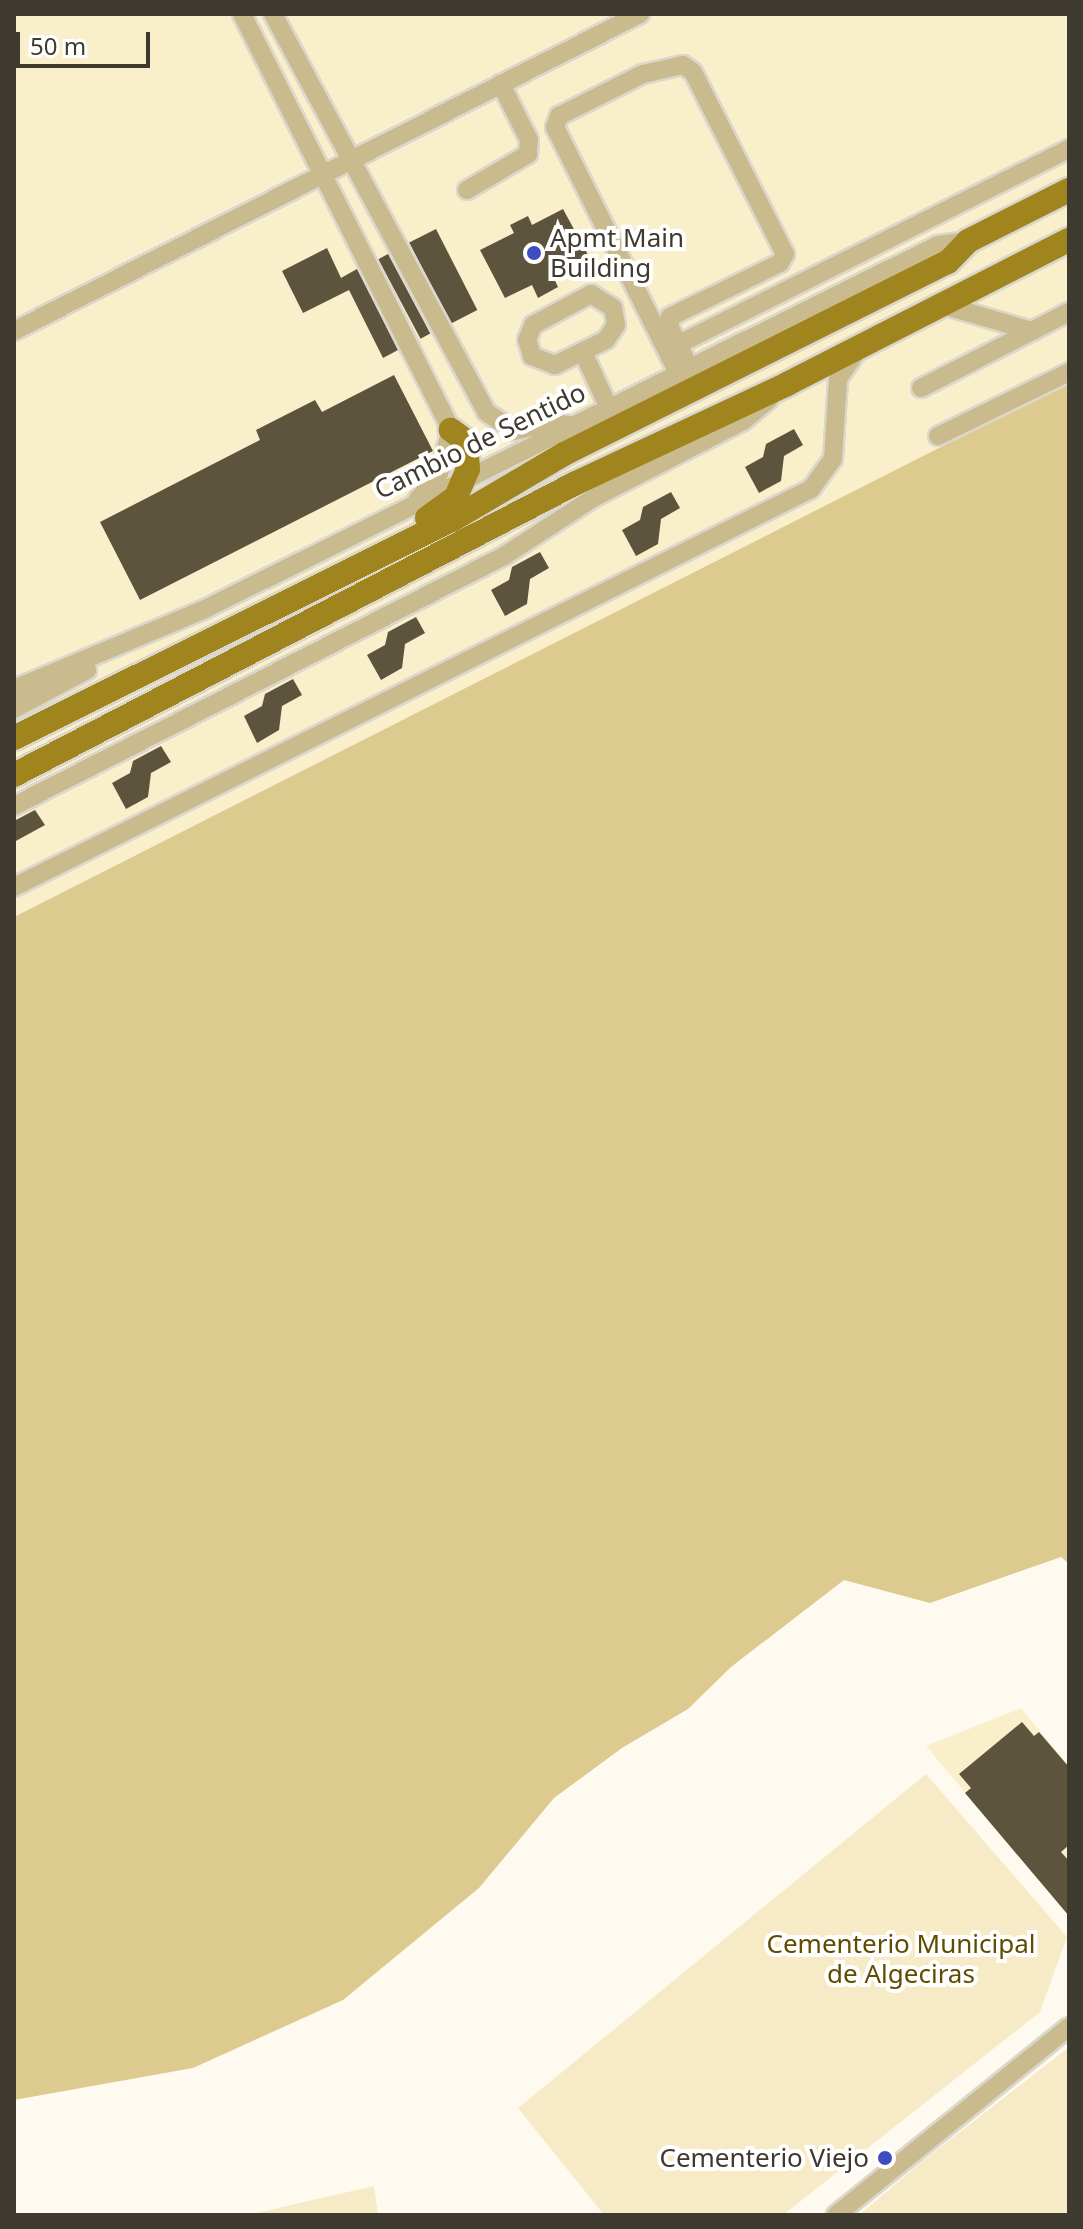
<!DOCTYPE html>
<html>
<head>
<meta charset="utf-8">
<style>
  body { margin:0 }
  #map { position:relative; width:1083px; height:2229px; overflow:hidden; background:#fefaef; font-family:"Noto Sans",sans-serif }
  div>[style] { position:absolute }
  .built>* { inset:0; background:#faefcb }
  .green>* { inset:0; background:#f7ebc7 }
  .water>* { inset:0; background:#ddca8f }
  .building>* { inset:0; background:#5c543c; transform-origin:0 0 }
  .roads { filter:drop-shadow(2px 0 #dbd7cc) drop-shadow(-2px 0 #dbd7cc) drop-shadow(0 2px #dbd7cc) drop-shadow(0 -2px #dbd7cc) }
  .minor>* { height:18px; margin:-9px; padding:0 9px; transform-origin:9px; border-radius:9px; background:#cabb8e }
  .major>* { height:24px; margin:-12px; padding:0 12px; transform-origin:12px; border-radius:12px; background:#a0841e }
  .dots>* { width:22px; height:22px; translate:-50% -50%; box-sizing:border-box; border:4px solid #fff; border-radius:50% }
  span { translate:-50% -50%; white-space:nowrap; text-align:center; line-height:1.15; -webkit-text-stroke:8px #fff; paint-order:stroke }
  .poi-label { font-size:26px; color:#3e3a2f }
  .left { translate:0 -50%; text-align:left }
  .right { translate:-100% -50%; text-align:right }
  .street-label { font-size:26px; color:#3e3a2f }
  .park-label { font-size:26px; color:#5f4c00 }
  .frame { position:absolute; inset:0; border:16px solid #3e3a2f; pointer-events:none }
  .scale { position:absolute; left:16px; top:32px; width:134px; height:36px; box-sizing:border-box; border:4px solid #3e3a2f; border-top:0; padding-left:10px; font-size:24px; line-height:28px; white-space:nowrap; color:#3e3a2f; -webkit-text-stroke:6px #fff; paint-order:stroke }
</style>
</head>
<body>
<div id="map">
  <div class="built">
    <i style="clip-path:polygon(14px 14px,1069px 14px,1069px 382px,14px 917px)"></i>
    <i style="clip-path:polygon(1021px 1708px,1069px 1767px,1069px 1916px,926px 1746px)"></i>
  </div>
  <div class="green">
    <i style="clip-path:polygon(926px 1774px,1067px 1937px,1040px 2012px,783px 2215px,604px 2215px,518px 2108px)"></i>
    <i style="clip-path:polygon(1069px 2047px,1069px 2215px,859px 2215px,925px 2159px)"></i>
    <i style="clip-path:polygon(374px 2186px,378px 2215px,247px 2215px)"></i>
  </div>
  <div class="water">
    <i style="clip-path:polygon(1069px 382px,1069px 1564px,1061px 1557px,930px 1603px,844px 1580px,731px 1667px,688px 1709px,622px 1748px,554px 1798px,479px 1888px,343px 2000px,193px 2068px,14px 2100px,14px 917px)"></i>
  </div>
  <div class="building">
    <i style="clip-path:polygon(563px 209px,588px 255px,552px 274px,558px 287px,538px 298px,532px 285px,505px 298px,480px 250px,514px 233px,510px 225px,528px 216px,532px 225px)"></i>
    <i style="left:436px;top:229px;width:91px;height:30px;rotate:63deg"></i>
    <i style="clip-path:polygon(327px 248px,341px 278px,357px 269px,398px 350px,383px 358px,349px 290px,303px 313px,282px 271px)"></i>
    <i style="left:388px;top:254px;width:90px;height:11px;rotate:62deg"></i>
    <i style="clip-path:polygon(394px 375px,433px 451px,140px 600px,100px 522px,260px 440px,256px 430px,315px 400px,322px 412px)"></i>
    <i style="clip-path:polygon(794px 429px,803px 445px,784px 456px,781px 481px,759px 493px,745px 467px,763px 457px,766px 444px)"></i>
    <i style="clip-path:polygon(671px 492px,680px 508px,661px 519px,658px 544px,636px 556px,622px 530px,640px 520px,643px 507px)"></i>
    <i style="clip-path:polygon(540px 552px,549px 568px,530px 579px,527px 604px,505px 616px,491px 590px,509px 580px,512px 567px)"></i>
    <i style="clip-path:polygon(416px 617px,425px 633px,405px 644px,402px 668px,381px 680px,367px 655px,385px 645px,388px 632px)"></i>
    <i style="clip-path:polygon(293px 679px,302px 695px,282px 706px,279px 730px,257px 743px,244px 716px,262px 706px,265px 694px)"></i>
    <i style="clip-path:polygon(161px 746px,171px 762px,151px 773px,148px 797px,126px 809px,112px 783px,130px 773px,133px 761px)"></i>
    <i style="clip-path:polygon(35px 810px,45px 825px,14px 842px,14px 821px)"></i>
    <i style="clip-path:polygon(1022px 1722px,1034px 1736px,1039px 1732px,1069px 1767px,1069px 1845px,1061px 1852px,1069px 1861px,1069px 1916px,965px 1793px,971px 1788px,959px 1774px)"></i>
  </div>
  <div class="roads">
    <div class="minor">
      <i style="left:242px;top:14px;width:466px;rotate:63.3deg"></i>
      <i style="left:451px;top:430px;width:46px;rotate:105.3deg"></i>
      <i style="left:439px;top:474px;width:34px;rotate:130deg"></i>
      <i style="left:273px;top:14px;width:451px;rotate:61.8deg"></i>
      <i style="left:486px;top:412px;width:34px;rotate:34deg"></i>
      <i style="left:514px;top:431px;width:37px;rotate:-13deg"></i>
      <i style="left:550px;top:423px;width:19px;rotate:6deg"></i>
      <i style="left:467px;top:190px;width:71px;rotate:-30.5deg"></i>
      <i style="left:528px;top:154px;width:14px;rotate:-86deg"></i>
      <i style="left:529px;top:140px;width:63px;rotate:-116.6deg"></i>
      <i style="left:591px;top:294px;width:26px;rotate:32deg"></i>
      <i style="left:613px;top:308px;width:17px;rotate:80deg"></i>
      <i style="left:616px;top:325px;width:18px;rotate:124deg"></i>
      <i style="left:606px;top:340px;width:57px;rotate:153.9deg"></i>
      <i style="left:555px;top:365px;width:25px;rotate:-159deg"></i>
      <i style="left:532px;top:356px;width:17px;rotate:-107deg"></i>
      <i style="left:527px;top:340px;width:16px;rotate:-68deg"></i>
      <i style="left:533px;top:325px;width:66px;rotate:-28.1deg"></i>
      <i style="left:943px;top:305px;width:93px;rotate:16.3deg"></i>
      <i style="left:14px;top:331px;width:702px;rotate:-26.86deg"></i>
      <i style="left:667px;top:350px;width:449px;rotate:-26.6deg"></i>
      <i style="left:583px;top:352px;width:60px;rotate:65.2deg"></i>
      <i style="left:678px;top:373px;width:275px;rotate:-116.6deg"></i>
      <i style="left:555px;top:127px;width:12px;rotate:-70deg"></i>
      <i style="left:559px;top:116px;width:94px;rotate:-26.6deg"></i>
      <i style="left:643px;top:74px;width:41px;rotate:-12.7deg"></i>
      <i style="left:683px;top:65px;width:12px;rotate:35deg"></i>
      <i style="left:693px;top:72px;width:204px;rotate:63.2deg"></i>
      <i style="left:785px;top:254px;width:10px;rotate:119deg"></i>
      <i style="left:780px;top:263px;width:123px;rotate:153.9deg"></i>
      <i style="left:670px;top:317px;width:11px;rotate:90deg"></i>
      <i style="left:670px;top:328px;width:43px;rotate:64deg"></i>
      <i style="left:921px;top:388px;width:166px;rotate:-27.2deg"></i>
      <i style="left:938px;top:436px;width:146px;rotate:-26deg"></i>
      <i style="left:14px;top:689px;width:207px;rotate:-22.7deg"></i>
      <i style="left:205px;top:609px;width:818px;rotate:-26.41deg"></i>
      <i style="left:938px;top:245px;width:30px;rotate:-8deg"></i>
      <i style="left:14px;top:709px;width:83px;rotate:-28.1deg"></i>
      <i style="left:14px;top:806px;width:550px;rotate:-27.03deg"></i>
      <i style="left:504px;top:556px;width:108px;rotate:-33deg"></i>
      <i style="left:595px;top:497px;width:166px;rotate:-27.2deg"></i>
      <i style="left:743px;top:421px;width:34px;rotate:-40deg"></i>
      <i style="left:14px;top:887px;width:891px;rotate:-26.54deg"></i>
      <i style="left:811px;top:489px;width:37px;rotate:-54deg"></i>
      <i style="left:833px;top:459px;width:80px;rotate:-86.4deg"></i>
      <i style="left:838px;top:379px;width:32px;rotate:-56deg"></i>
      <i style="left:836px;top:2215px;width:299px;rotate:-38.9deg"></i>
    </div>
    <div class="major">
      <i style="left:427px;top:518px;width:36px;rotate:-36deg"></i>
      <i style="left:456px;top:497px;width:30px;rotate:-67deg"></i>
      <i style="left:468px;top:469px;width:28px;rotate:-94deg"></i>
      <i style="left:466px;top:441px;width:19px;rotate:-144deg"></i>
      <i style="left:14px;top:738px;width:489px;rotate:-26.5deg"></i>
      <i style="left:452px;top:520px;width:130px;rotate:-30.5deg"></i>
      <i style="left:564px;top:454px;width:429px;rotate:-26.6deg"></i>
      <i style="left:948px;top:262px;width:29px;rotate:-46deg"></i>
      <i style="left:968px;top:241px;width:113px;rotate:-26.8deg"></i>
      <i style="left:14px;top:775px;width:633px;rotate:-27.46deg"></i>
      <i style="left:576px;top:483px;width:233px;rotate:-25.1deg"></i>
      <i style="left:787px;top:384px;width:317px;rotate:-27.1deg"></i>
    </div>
  </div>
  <div class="dots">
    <i style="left:534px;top:253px;background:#3e4cc0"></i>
    <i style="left:885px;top:2158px;background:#3e4cc0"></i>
  </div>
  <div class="poi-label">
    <span class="left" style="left:550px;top:253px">Apmt Main<br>Building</span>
    <span class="right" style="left:869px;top:2158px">Cementerio Viejo</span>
  </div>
  <div class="street-label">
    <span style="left:480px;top:441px;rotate:-26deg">Cambio de Sentido</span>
  </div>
  <div class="park-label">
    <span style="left:901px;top:1959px">Cementerio Municipal<br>de Algeciras</span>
  </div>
  <div class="frame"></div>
  <div class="scale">50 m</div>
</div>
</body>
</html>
